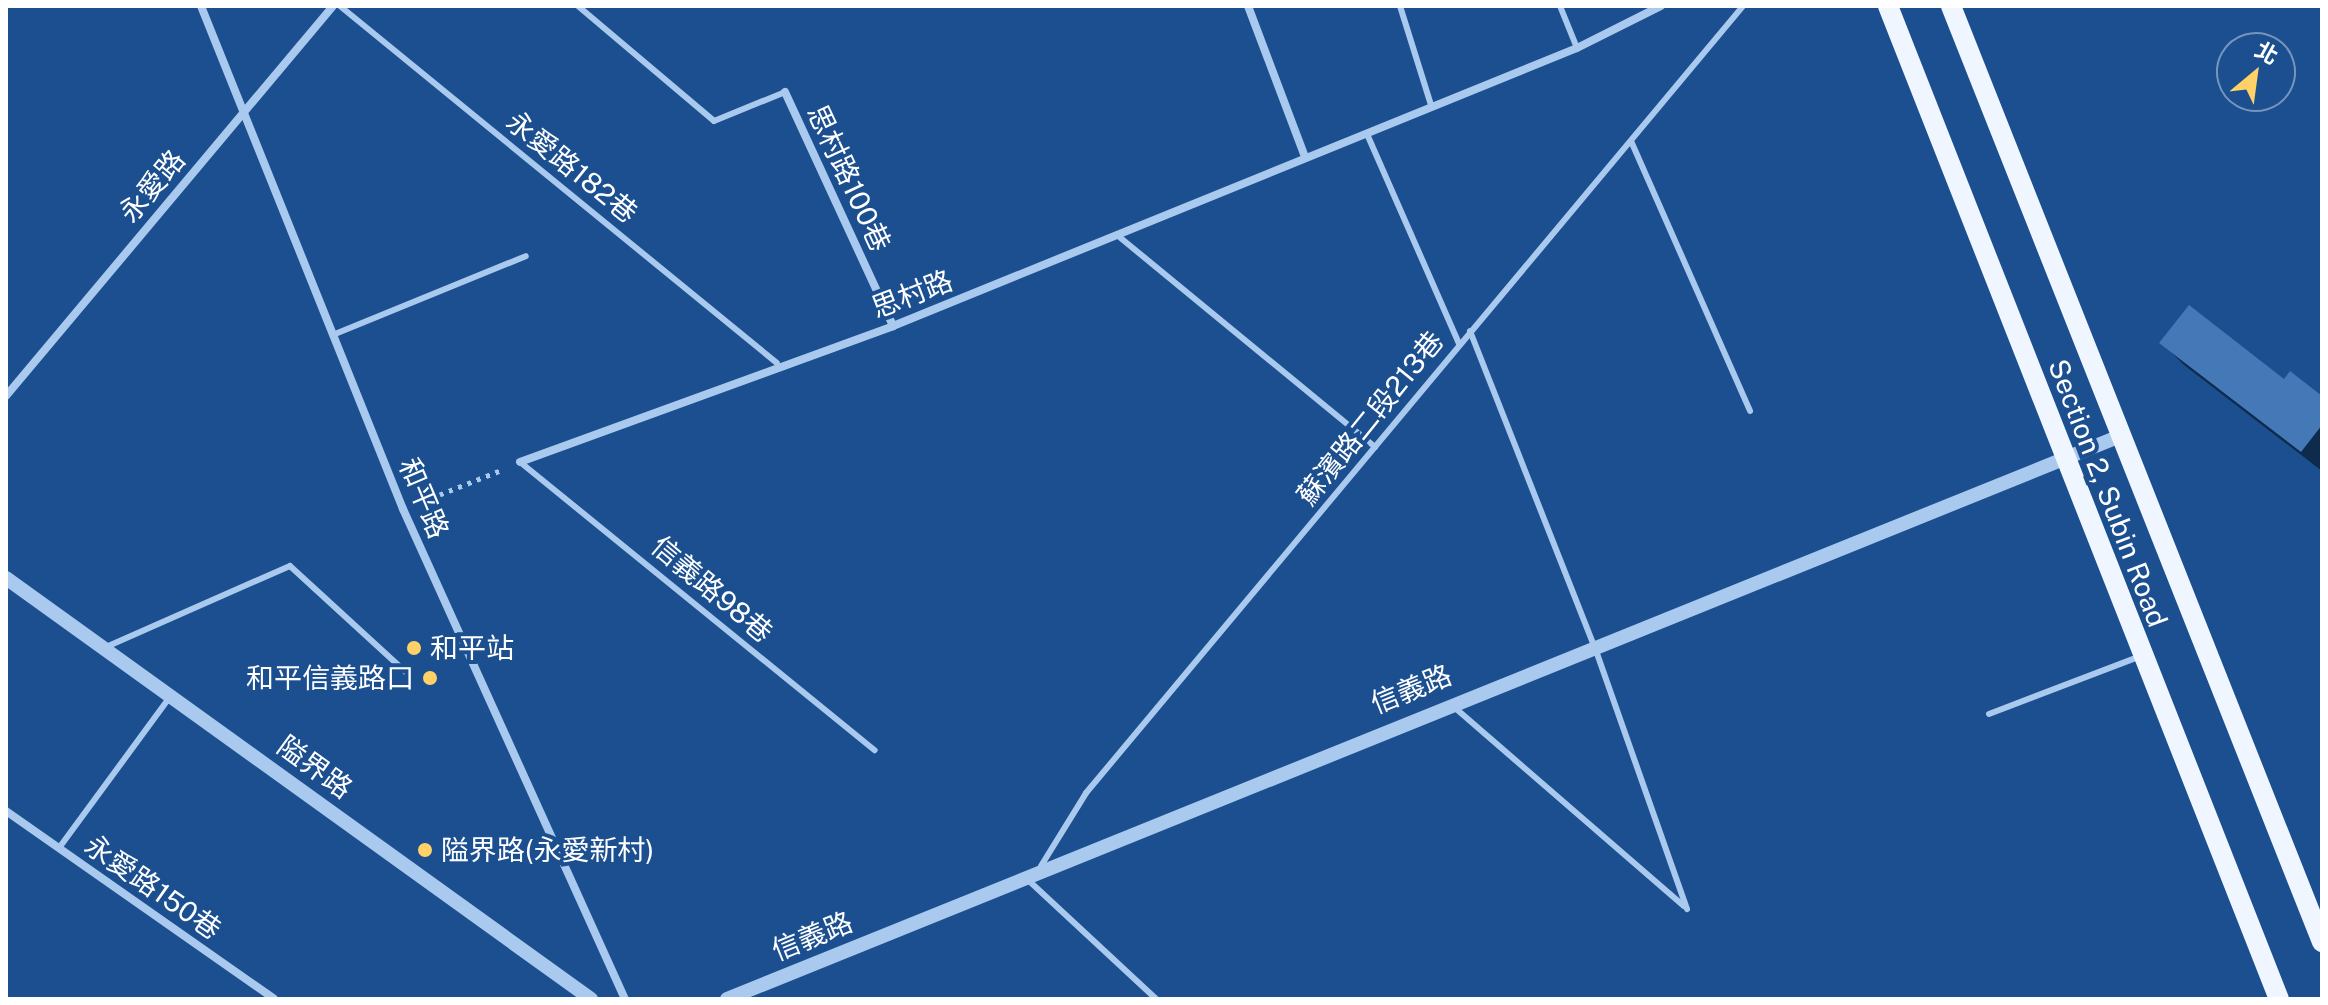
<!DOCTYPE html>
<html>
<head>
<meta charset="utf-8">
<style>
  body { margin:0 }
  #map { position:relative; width:2328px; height:1005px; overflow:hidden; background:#1b4f8f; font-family:"Public Sans","Noto Sans TC",sans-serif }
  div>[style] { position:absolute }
  .shadow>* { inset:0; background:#0007 }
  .building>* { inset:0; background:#4478b7 }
  .path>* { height:5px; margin-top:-2.5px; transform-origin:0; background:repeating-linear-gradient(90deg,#a9c9ee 0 4px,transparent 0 10px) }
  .service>* { height:6px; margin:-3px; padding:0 3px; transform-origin:3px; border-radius:3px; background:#a9c9ee }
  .minor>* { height:8px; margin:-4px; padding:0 4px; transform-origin:4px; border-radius:4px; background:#a9c9ee }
  .tertiary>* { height:14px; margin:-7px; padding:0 7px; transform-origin:7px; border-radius:7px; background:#a9c9ee }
  .primary>* { height:20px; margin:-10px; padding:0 10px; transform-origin:10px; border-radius:10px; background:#f0f6ff }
  .dots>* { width:22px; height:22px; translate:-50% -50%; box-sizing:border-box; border:4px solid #1b4f8f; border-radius:50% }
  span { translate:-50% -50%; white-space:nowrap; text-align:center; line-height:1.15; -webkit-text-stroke:8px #1b4f8f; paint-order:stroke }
  .street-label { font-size:28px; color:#fff }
  .poi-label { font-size:28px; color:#fff }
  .left { translate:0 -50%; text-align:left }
  .right { translate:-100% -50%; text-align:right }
  .frame { position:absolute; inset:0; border:8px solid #fff; pointer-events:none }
  .north { position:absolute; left:2216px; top:32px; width:80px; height:80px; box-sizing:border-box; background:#1b4f8f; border:2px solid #7695bc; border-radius:50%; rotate:29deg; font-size:22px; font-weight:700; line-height:32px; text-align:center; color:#fff }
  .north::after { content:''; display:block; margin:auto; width:28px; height:36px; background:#ffd166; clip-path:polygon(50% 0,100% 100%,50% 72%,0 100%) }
</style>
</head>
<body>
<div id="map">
  <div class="shadow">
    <i style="clip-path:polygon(2162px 343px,2322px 398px,2322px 471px,2184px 365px)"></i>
  </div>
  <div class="building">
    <i style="clip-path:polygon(2189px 305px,2284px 379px,2290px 371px,2322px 396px,2322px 425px,2301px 452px,2159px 343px)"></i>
  </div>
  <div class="path">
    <i style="left:421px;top:502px;width:89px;rotate:-21.7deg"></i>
  </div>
  <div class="service">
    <i style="left:340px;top:6px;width:564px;rotate:39.25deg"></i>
    <i style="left:578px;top:6px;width:178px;rotate:40.2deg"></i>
    <i style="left:714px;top:121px;width:77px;rotate:-22.2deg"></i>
    <i style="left:1400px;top:6px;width:104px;rotate:72.6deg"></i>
    <i style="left:1560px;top:6px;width:45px;rotate:68deg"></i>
    <i style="left:1367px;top:134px;width:229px;rotate:66.3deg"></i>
    <i style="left:1631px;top:141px;width:295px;rotate:66.2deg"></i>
    <i style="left:1117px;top:235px;width:334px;rotate:39.4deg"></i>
    <i style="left:1470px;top:331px;width:338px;rotate:68.5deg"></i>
    <i style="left:1594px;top:645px;width:280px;rotate:70.6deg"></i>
    <i style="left:335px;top:334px;width:206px;rotate:-22.2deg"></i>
    <i style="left:520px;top:462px;width:457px;rotate:39.1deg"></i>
    <i style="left:106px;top:647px;width:201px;rotate:-23.8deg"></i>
    <i style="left:290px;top:566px;width:161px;rotate:42.5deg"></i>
    <i style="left:1454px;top:707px;width:304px;rotate:40.9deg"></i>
    <i style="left:1989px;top:714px;width:163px;rotate:-20.9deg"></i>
    <i style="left:59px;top:848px;width:186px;rotate:-53.7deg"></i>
    <i style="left:1041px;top:866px;width:86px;rotate:-58.3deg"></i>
    <i style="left:1086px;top:793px;width:1025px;rotate:-50.14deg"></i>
    <i style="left:1027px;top:879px;width:176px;rotate:42.9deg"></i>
  </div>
  <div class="minor">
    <i style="left:201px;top:6px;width:542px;rotate:68.12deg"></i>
    <i style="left:403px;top:509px;width:538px;rotate:65.63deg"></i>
    <i style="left:1248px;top:6px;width:161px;rotate:69.3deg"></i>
    <i style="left:785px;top:92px;width:258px;rotate:65.2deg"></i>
    <i style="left:6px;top:396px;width:509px;rotate:-50.02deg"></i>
    <i style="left:520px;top:462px;width:397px;rotate:-20deg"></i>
    <i style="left:893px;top:326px;width:738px;rotate:-22.12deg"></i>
    <i style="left:1577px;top:48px;width:94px;rotate:-26.6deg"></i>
    <i style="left:6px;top:811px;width:327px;rotate:35deg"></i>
  </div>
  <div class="tertiary">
    <i style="left:6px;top:578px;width:721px;rotate:35.74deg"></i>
    <i style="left:727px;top:999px;width:1500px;rotate:-22deg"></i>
  </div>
  <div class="primary">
    <i style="left:1888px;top:6px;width:1067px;rotate:68.51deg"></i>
    <i style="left:1951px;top:6px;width:1007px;rotate:68.38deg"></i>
  </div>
  <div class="dots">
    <i style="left:414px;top:648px;background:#ffd166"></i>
    <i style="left:430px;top:678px;background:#ffd166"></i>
    <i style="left:425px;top:850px;background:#ffd166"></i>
  </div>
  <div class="street-label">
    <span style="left:572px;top:167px;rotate:39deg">永愛路182巷</span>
    <span style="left:849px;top:178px;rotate:65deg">思村路100巷</span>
    <span style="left:152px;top:186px;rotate:-50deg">永愛路</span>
    <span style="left:912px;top:294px;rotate:-21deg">思村路</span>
    <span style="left:1370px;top:418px;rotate:-51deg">蘇濱路二段213巷</span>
    <span style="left:2108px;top:493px;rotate:69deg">Section 2, Subin Road</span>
    <span style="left:424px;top:498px;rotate:67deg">和平路</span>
    <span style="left:712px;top:589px;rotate:40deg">信義路98巷</span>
    <span style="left:1411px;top:689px;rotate:-22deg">信義路</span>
    <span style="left:315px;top:767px;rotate:36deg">隘界路</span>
    <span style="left:153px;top:887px;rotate:35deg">永愛路150巷</span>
    <span style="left:812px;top:936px;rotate:-22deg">信義路</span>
  </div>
  <div class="poi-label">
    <span class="left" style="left:430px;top:648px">和平站</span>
    <span class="right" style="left:414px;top:678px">和平信義路口</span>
    <span class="left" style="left:441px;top:850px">隘界路(永愛新村)</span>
  </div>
  <div class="frame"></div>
  <div class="north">北</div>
</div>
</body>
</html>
